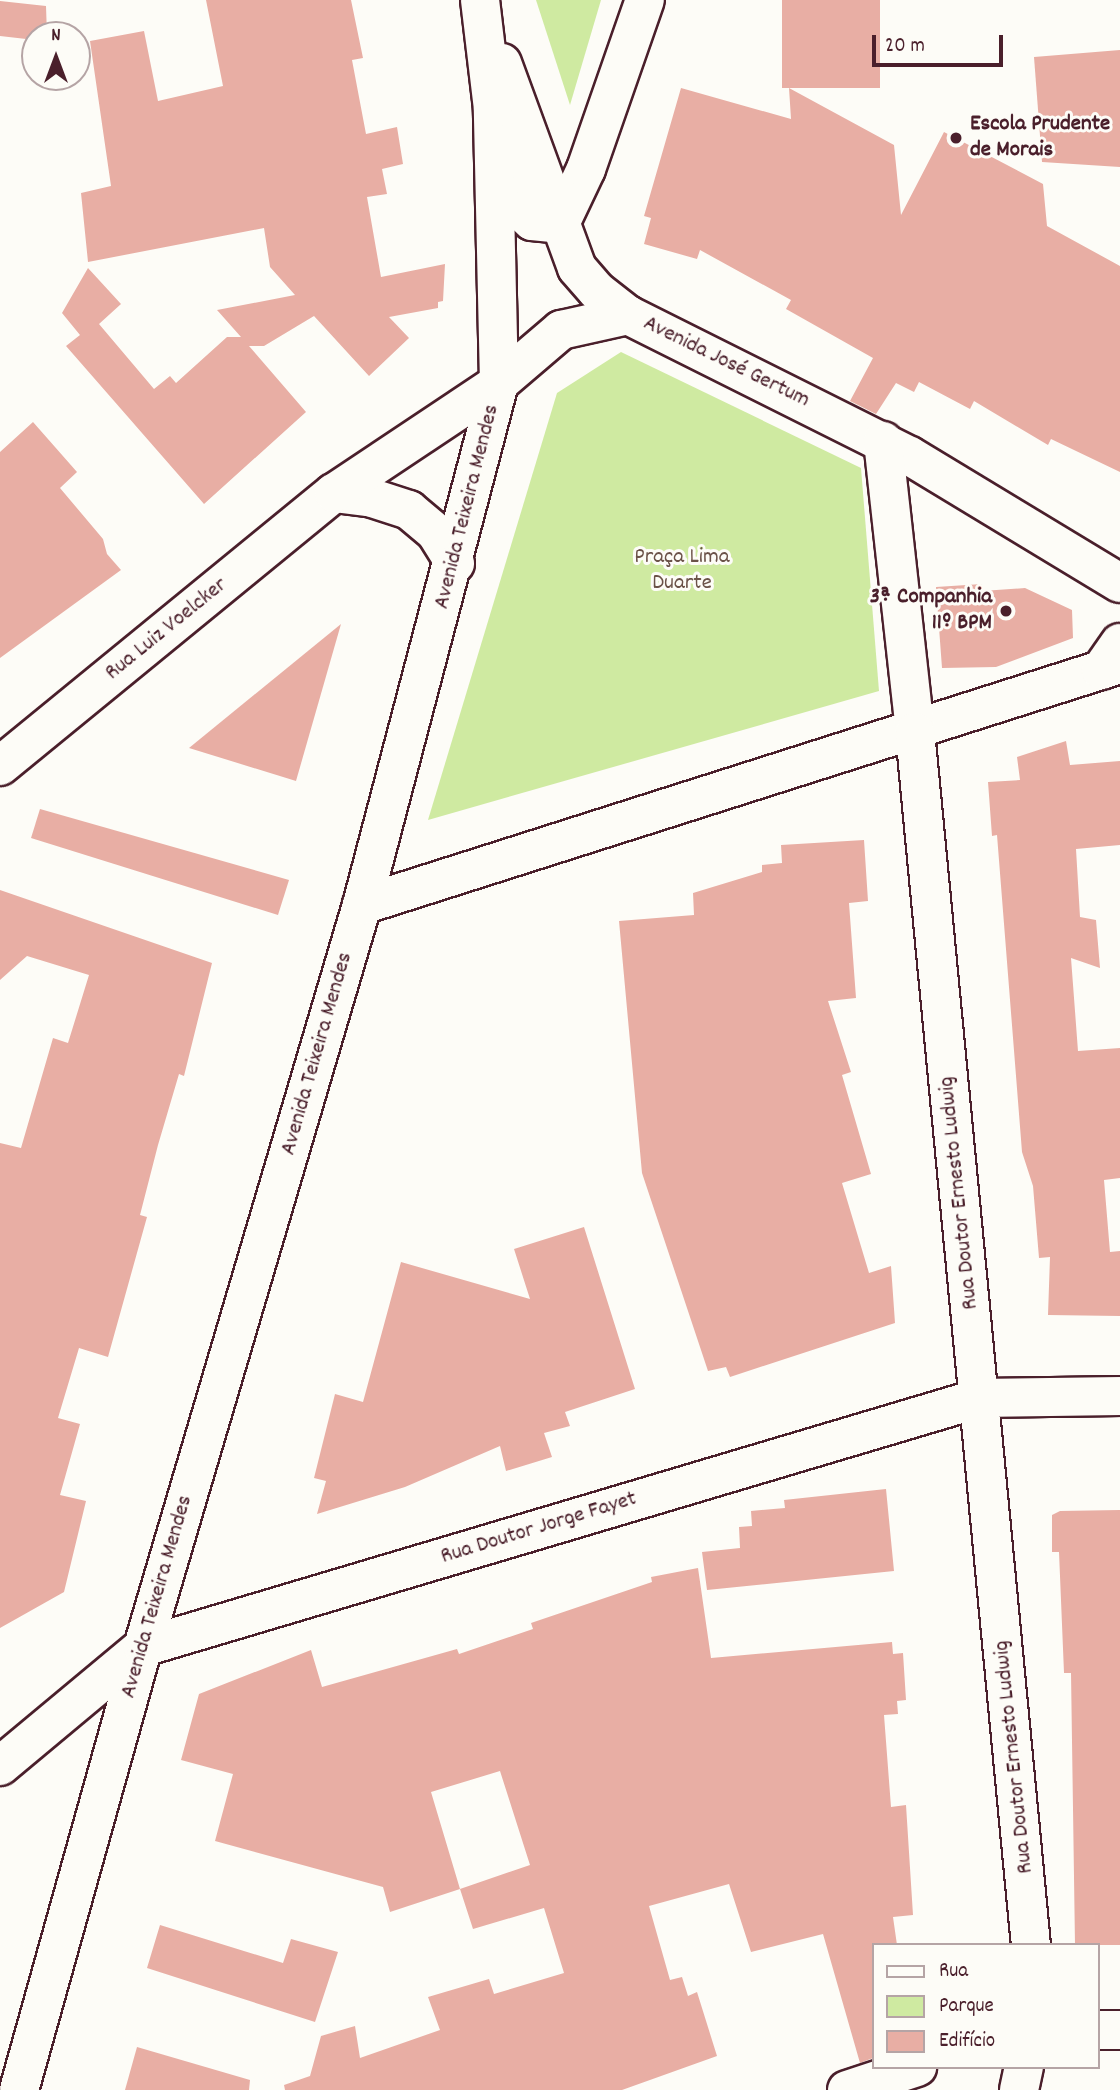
<!DOCTYPE html>
<html>
<head>
<meta charset="utf-8">
<style>
  body { margin:0 }
  #map { position:relative; width:1120px; height:2090px; overflow:hidden; background:#fdfcf7; font-family:Dekko,sans-serif }
  div>[style] { position:absolute }
  .green>* { inset:0; background:#cfeaa1 }
  .building>* { inset:0; background:#e8aea4; transform-origin:0 0 }
  .roads { filter:drop-shadow(2px 0 #4a1f2b) drop-shadow(-2px 0 #4a1f2b) drop-shadow(0 2px #4a1f2b) drop-shadow(0 -2px #4a1f2b) }
  .street>* { height:38px; margin:-19px; padding:0 19px; transform-origin:19px; border-radius:19px; background:#fdfcf7 }
  .secondary>* { height:38px; margin:-19px; padding:0 19px; transform-origin:19px; border-radius:19px; background:#fdfcf7 }
  .dots>* { width:19px; height:19px; translate:-50% -50%; box-sizing:border-box; border:4px solid #fdfcf7; border-radius:50% }
  span { translate:-50% -50%; white-space:nowrap; text-align:center; line-height:1.15; -webkit-text-stroke:6px #fdfcf7; paint-order:stroke }
  .poi-label { font-size:23px; color:#4a1f2b; font-weight:700 }
  .left { translate:0 -50%; text-align:left }
  .right { translate:-100% -50%; text-align:right }
  .street-label { font-size:23px; color:#4a1f2b }
  .park-label { font-size:23px; color:#6b5248 }
  .legend { position:absolute; left:872px; top:1943px; width:228px; height:126px; box-sizing:border-box; background:#fdfcf7; border:2px solid #b5a4a5; margin:0; padding:9px 12px; list-style:none; font-size:21px; color:#4a1f2b }
  .legend li { display:flex; align-items:center; gap:14px; height:35px }
  .legend b { width:35px; border:2px solid #b5a4a5 }
  .north { position:absolute; left:21px; top:21px; width:70px; height:70px; box-sizing:border-box; background:#fdfcf7; border:2px solid #b5a4a5; border-radius:50%; rotate:0deg; font-size:19px; font-weight:700; line-height:28px; text-align:center; color:#4a1f2b }
  .north::after { content:''; display:block; margin:auto; width:24px; height:32px; background:#4a1f2b; clip-path:polygon(50% 0,100% 100%,50% 72%,0 100%) }
  .scale { position:absolute; left:872px; top:35px; width:131px; height:32px; box-sizing:border-box; border:4px solid #4a1f2b; border-top:0; padding-left:9px; font-size:21px; line-height:24px; white-space:nowrap; color:#4a1f2b; -webkit-text-stroke:5px #fdfcf7; paint-order:stroke }
</style>
</head>
<body>
<div id="map">
  <div class="green">
    <i style="clip-path:polygon(536px 0,601px 0,570px 105px)"></i>
    <i style="clip-path:polygon(621px 352px,861px 468px,879px 691px,428px 820px,557px 393px)"></i>
  </div>
  <div class="building">
    <i style="clip-path:polygon(206px 0,351px 0,363px 58px,352px 60px,366px 134px,397px 127px,403px 164px,382px 169px,387px 194px,367px 197px,381px 277px,445px 264px,443px 301px,438px 302px,438px 308px,389px 317px,409px 338px,369px 376px,314px 316px,264px 346px,249px 346px,306px 412px,204px 504px,66px 346px,80px 335px,62px 313px,88px 268px,121px 304px,99px 324px,154px 389px,170px 376px,176px 383px,227px 337px,241px 337px,217px 310px,295px 295px,270px 267px,264px 228px,88px 262px,81px 193px,111px 186px,90px 41px,144px 31px,158px 101px,223px 86px)"></i>
    <i style="left:782px;top:0;width:98px;height:88px"></i>
    <i style="clip-path:polygon(0 1px,46px 6px,47px 35px,35px 35px,35px 40px,0 36px)"></i>
    <i style="clip-path:polygon(1120px 50px,1120px 167px,1042px 162px,1034px 57px)"></i>
    <i style="clip-path:polygon(681px 88px,791px 119px,789px 88px,894px 145px,901px 215px,944px 132px,1043px 184px,1047px 226px,1120px 266px,1120px 472px,1051px 439px,1048px 445px,974px 401px,970px 409px,919px 382px,914px 392px,896px 383px,876px 414px,850px 401px,873px 358px,786px 309px,791px 300px,700px 250px,697px 259px,644px 244px,651px 218px,644px 216px)"></i>
    <i style="clip-path:polygon(33px 422px,77px 472px,60px 488px,103px 539px,107px 554px,121px 570px,0 658px,0 452px)"></i>
    <i style="clip-path:polygon(982px 584px,982px 591px,1025px 588px,1072px 610px,1073px 638px,996px 667px,942px 668px,936px 587px)"></i>
    <i style="clip-path:polygon(341px 624px,296px 781px,189px 748px)"></i>
    <i style="clip-path:polygon(1066px 741px,1070px 765px,1120px 761px,1120px 845px,1076px 849px,1080px 917px,1096px 920px,1100px 968px,1071px 958px,1078px 1051px,1120px 1048px,1120px 1178px,1104px 1180px,1110px 1252px,1120px 1251px,1120px 1316px,1048px 1315px,1050px 1257px,1039px 1258px,1033px 1186px,1022px 1152px,997px 835px,992px 836px,988px 782px,1020px 780px,1017px 757px)"></i>
    <i style="clip-path:polygon(40px 809px,289px 880px,278px 915px,31px 838px)"></i>
    <i style="clip-path:polygon(864px 840px,868px 901px,849px 903px,856px 998px,828px 1001px,851px 1072px,842px 1075px,871px 1174px,842px 1183px,869px 1273px,891px 1266px,895px 1323px,730px 1377px,726px 1367px,708px 1371px,642px 1173px,619px 921px,694px 915px,693px 893px,762px 872px,762px 865px,782px 863px,781px 845px)"></i>
    <i style="clip-path:polygon(0 890px,212px 963px,184px 1076px,179px 1074px,158px 1145px,140px 1215px,147px 1217px,108px 1357px,79px 1348px,58px 1418px,80px 1424px,60px 1495px,86px 1501px,64px 1592px,0 1628px,0 1143px,21px 1148px,53px 1038px,68px 1043px,89px 975px,27px 956px,0 980px)"></i>
    <i style="clip-path:polygon(584px 1227px,635px 1389px,565px 1412px,570px 1426px,544px 1433px,552px 1457px,506px 1471px,500px 1446px,405px 1487px,317px 1514px,326px 1481px,314px 1478px,335px 1394px,363px 1402px,401px 1262px,530px 1299px,514px 1249px)"></i>
    <i style="clip-path:polygon(886px 1489px,894px 1571px,707px 1590px,702px 1552px,740px 1548px,739px 1527px,752px 1526px,751px 1511px,785px 1508px,784px 1500px)"></i>
    <i style="clip-path:polygon(1120px 1510px,1120px 1945px,1075px 1945px,1071px 1673px,1064px 1673px,1059px 1552px,1052px 1552px,1052px 1515px,1060px 1511px)"></i>
    <i style="clip-path:polygon(evenodd,698px 1568px,711px 1658px,892px 1642px,893px 1654px,903px 1653px,906px 1700px,897px 1701px,898px 1714px,884px 1715px,891px 1807px,906px 1805px,913px 1915px,893px 1917px,897px 1945px,873px 1945px,873px 2058px,860px 2063px,823px 1934px,751px 1952px,729px 1884px,649px 1906px,670px 1980px,682px 1977px,688px 1996px,697px 1992px,717px 2056px,622px 2090px,285px 2090px,284px 2085px,310px 2076px,321px 2036px,355px 2026px,360px 2058px,440px 2030px,428px 1997px,489px 1979px,494px 1994px,564px 1973px,544px 1908px,473px 1929px,460px 1889px,390px 1912px,383px 1887px,215px 1841px,233px 1774px,181px 1760px,199px 1694px,311px 1650px,322px 1687px,457px 1649px,459px 1654px,533px 1629px,531px 1623px,652px 1582px,651px 1577px,698px 1568px,500px 1771px,530px 1865px,460px 1889px,431px 1792px,500px 1771px)"></i>
    <i style="clip-path:polygon(160px 1925px,283px 1963px,291px 1939px,338px 1952px,315px 2022px,147px 1968px)"></i>
    <i style="clip-path:polygon(137px 2047px,250px 2080px,249px 2090px,125px 2090px)"></i>
  </div>
  <div class="roads">
    <div class="street">
      <i style="left:334px;top:493px;width:38px;rotate:7deg"></i>
      <i style="left:372px;top:498px;width:39px;rotate:18deg"></i>
      <i style="left:409px;top:510px;width:35px;rotate:40deg"></i>
      <i style="left:436px;top:533px;width:36px;rotate:58deg"></i>
      <i style="left:0;top:766px;width:431px;rotate:-39.3deg"></i>
      <i style="left:334px;top:493px;width:198px;rotate:-33.7deg"></i>
      <i style="left:362px;top:905px;width:795px;rotate:-17.64deg"></i>
      <i style="left:0;top:1766px;width:186px;rotate:-39.8deg"></i>
      <i style="left:143px;top:1647px;width:873px;rotate:-16.57deg"></i>
      <i style="left:980px;top:1398px;width:140px;rotate:-0.8deg"></i>
      <i style="left:1097px;top:2030px;width:23px"></i>
      <i style="left:847px;top:2090px;width:74px;rotate:-18.2deg"></i>
    </div>
    <div class="secondary">
      <i style="left:502px;top:63px;width:218px;rotate:69.9deg"></i>
      <i style="left:577px;top:268px;width:30px;rotate:49deg"></i>
      <i style="left:597px;top:291px;width:39px;rotate:38deg"></i>
      <i style="left:628px;top:315px;width:315px;rotate:26.6deg"></i>
      <i style="left:910px;top:456px;width:245px;rotate:31.2deg"></i>
      <i style="left:506px;top:163px;width:50px;rotate:72.6deg"></i>
      <i style="left:521px;top:211px;width:15px;rotate:42deg"></i>
      <i style="left:532px;top:221px;width:28px;rotate:6deg"></i>
      <i style="left:560px;top:224px;width:61px;rotate:-64.7deg"></i>
      <i style="left:586px;top:169px;width:179px;rotate:-70.8deg"></i>
      <i style="left:499px;top:383px;width:82px;rotate:-40.5deg"></i>
      <i style="left:561px;top:330px;width:69px;rotate:-12.6deg"></i>
      <i style="left:883px;top:441px;width:293px;rotate:83.7deg"></i>
      <i style="left:915px;top:732px;width:1219px;rotate:84.54deg"></i>
      <i style="left:1101px;top:670px;width:33px;rotate:-55deg"></i>
      <i style="left:19px;top:2090px;width:460px;rotate:-74.4deg"></i>
      <i style="left:143px;top:1647px;width:774px;rotate:-73.56deg"></i>
      <i style="left:362px;top:905px;width:540px;rotate:-75.29deg"></i>
      <i style="left:499px;top:383px;width:274px;rotate:-91.3deg"></i>
      <i style="left:493px;top:109px;width:110px;rotate:-96.8deg"></i>
      <i style="left:1019px;top:2090px;width:24px;rotate:-78deg"></i>
    </div>
  </div>
  <div class="dots">
    <i style="left:956px;top:138px;background:#4a1f2b"></i>
    <i style="left:1006px;top:611px;background:#4a1f2b"></i>
  </div>
  <div class="poi-label">
    <span class="left" style="left:970px;top:138px">Escola Prudente<br>de Morais</span>
    <span class="right" style="left:992px;top:611px">3ª Companhia<br>11º BPM</span>
  </div>
  <div class="street-label">
    <span style="left:726px;top:363px;rotate:26deg">Avenida José Gertum</span>
    <span style="left:468px;top:507px;rotate:-76deg">Avenida Teixeira Mendes</span>
    <span style="left:167px;top:630px;rotate:-39deg">Rua Luiz Voelcker</span>
    <span style="left:318px;top:1054px;rotate:-74deg">Avenida Teixeira Mendes</span>
    <span style="left:960px;top:1193px;rotate:-96deg">Rua Doutor Ernesto Ludwig</span>
    <span style="left:539px;top:1529px;rotate:-17deg">Rua Doutor Jorge Fayet</span>
    <span style="left:158px;top:1597px;rotate:-74deg">Avenida Teixeira Mendes</span>
    <span style="left:1015px;top:1757px;rotate:-96deg">Rua Doutor Ernesto Ludwig</span>
  </div>
  <div class="park-label">
    <span style="left:682px;top:571px">Praça Lima<br>Duarte</span>
  </div>
  <ul class="legend">
  <li><b style="height:9px;background:#fdfcf7"></b>Rua</li>
  <li><b style="height:19px;background:#cfeaa1"></b>Parque</li>
  <li><b style="height:19px;background:#e8aea4"></b>Edifício</li>
  </ul>
  <div class="north">N</div>
  <div class="scale">20 m</div>
</div>
</body>
</html>
